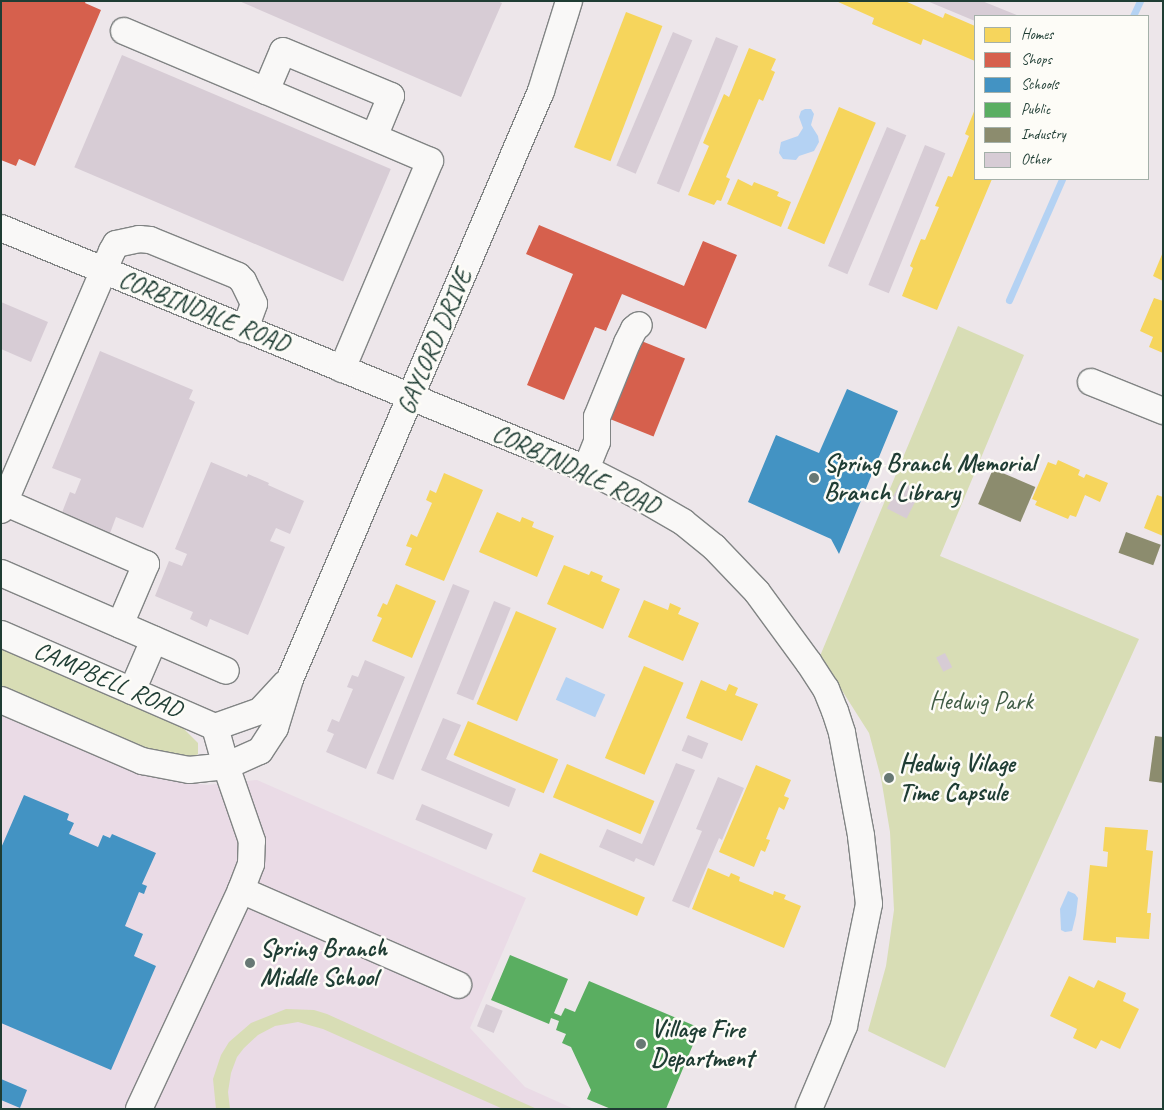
<!DOCTYPE html>
<html>
<head>
<meta charset="utf-8">
<style>
  body { margin:0 }
  #map { position:relative; width:1164px; height:1110px; overflow:hidden; background:#ede6ea; font-family:Caveat,sans-serif }
  div>[style] { position:absolute }
  .built>* { inset:0; background:#eadbe6 }
  .green>* { inset:0; background:#d8ddb5 }
  .water>* { inset:0; background:#b4d2f3; transform-origin:0 0 }
  .homes>* { inset:0; background:#f6d55c; transform-origin:0 0 }
  .shops>* { inset:0; background:#d6604d; transform-origin:0 0 }
  .schools>* { inset:0; background:#4393c3 }
  .public>* { inset:0; background:#5aae61 }
  .industry>* { inset:0; background:#8c8c6e; transform-origin:0 0 }
  .stream>* { height:7px; margin:-3.5px; padding:0 3.5px; transform-origin:3.5px; border-radius:3.5px; background:#b4d2f3 }
  .building>* { inset:0; background:#d7ccd5; transform-origin:0 0 }
  .roads { filter:drop-shadow(1px 0 #818484) drop-shadow(-1px 0 #818484) drop-shadow(0 1px #818484) drop-shadow(0 -1px #818484) }
  .minor>* { height:26px; margin:-13px; padding:0 13px; transform-origin:13px; border-radius:13px; background:#f9f8f7 }
  .dots>* { width:14px; height:14px; translate:-50% -50%; box-sizing:border-box; border:2px solid #fdfcf7; border-radius:50% }
  span { translate:-50% -50%; white-space:nowrap; text-align:center; line-height:1.15; -webkit-text-stroke:5px #fdfcf7; paint-order:stroke }
  .street-label { font-size:25px; color:#1f3d34 }
  .poi-label { font-size:25px; color:#1f3d34; font-weight:700 }
  .left { translate:0 -50%; text-align:left }
  .park-label { font-size:25px; color:#405c45 }
  .frame { position:absolute; inset:0; border:2px solid #1f3d34; pointer-events:none }
  .legend { position:absolute; left:974px; top:15px; width:175px; height:165px; box-sizing:border-box; background:#fdfcf7; border:1px solid #a4b0a9; margin:0; padding:6px 9px; list-style:none; font-size:15px; color:#1f3d34 }
  .legend li { display:flex; align-items:center; gap:10px; height:25px }
  .legend b { width:25px; border:1px solid #a4b0a9 }
</style>
</head>
<body>
<div id="map">
  <div class="built">
    <i style="clip-path:polygon(1px 716px,177px 781px,207px 785px,257px 780px,526px 898px,470px 1028px,525px 1087px,574px 1109px,1px 1109px)"></i>
  </div>
  <div class="green">
    <i style="clip-path:polygon(958px 326px,1024px 355px,940px 556px,1139px 639px,945px 1068px,868px 1031px,886px 966px,894px 910px,890px 832px,881px 778px,869px 733px,820px 656px)"></i>
    <i style="clip-path:polygon(1px 646px,156px 711px,183px 728px,198px 743px,198px 754px,192px 758px,172px 760px,1px 690px)"></i>
    <i style="clip-path:polygon(286px 1009px,314px 1010px,327px 1014px,537px 1109px,503px 1109px,323px 1029px,298px 1022px,275px 1026px,258px 1035px,244px 1048px,237px 1057px,231px 1073px,228px 1092px,230px 1109px,216px 1109px,213px 1079px,221px 1055px,229px 1042px,251px 1023px)"></i>
  </div>
  <div class="water">
    <i style="clip-path:polygon(805px 109px,811px 109px,814px 114px,811px 125px,818px 136px,819px 142px,814px 151px,799px 156px,796px 160px,783px 159px,779px 153px,781px 142px,798px 136px,803px 128px,799px 117px,801px 111px)"></i>
    <i style="left:566px;top:677px;width:43px;height:25px;rotate:24deg"></i>
    <i style="clip-path:polygon(1068px 891px,1075px 894px,1078px 898px,1076px 915px,1072px 931px,1065px 932px,1061px 930px,1060px 909px)"></i>
  </div>
  <div class="homes">
    <i style="clip-path:polygon(836px 1px,905px 1px,943px 18px,945px 13px,975px 26px,975px 61px,923px 39px,921px 45px,872px 24px,874px 18px)"></i>
    <i style="left:626px;top:12px;width:39px;height:145px;rotate:21deg"></i>
    <i style="clip-path:polygon(749px 48px,776px 59px,771px 70px,775px 72px,763px 101px,759px 99px,726px 177px,730px 179px,721px 201px,717px 200px,714px 205px,688px 195px,709px 146px,703px 143px,724px 94px,729px 97px)"></i>
    <i style="left:839px;top:107px;width:40px;height:132px;rotate:23deg"></i>
    <i style="clip-path:polygon(975px 109px,975px 179px,992px 179px,937px 310px,902px 296px,913px 268px,910px 266px,921px 239px,925px 240px,939px 207px,935px 206px,948px 176px,952px 177px,969px 136px,965px 134px)"></i>
    <i style="clip-path:polygon(738px 179px,752px 186px,754px 182px,779px 192px,777px 196px,791px 202px,781px 227px,727px 204px)"></i>
    <i style="clip-path:polygon(1163px 252px,1163px 281px,1153px 276px)"></i>
    <i style="clip-path:polygon(1154px 298px,1163px 301px,1163px 353px,1149px 347px,1153px 337px,1140px 331px)"></i>
    <i style="clip-path:polygon(1058px 460px,1080px 470px,1078px 475px,1084px 478px,1086px 474px,1108px 483px,1100px 502px,1085px 495px,1076px 517px,1070px 515px,1068px 519px,1035px 505px,1037px 501px,1032px 499px,1048px 462px,1056px 465px)"></i>
    <i style="clip-path:polygon(444px 473px,483px 490px,444px 581px,405px 565px,412px 548px,406px 546px,411px 534px,417px 537px,432px 503px,426px 500px,430px 490px,436px 493px)"></i>
    <i style="clip-path:polygon(1157px 495px,1163px 497px,1163px 536px,1144px 528px)"></i>
    <i style="clip-path:polygon(497px 512px,520px 522px,522px 517px,534px 522px,532px 527px,554px 536px,537px 577px,479px 552px)"></i>
    <i style="clip-path:polygon(564px 565px,589px 575px,591px 571px,603px 576px,601px 581px,620px 589px,603px 629px,547px 604px)"></i>
    <i style="clip-path:polygon(396px 584px,436px 601px,412px 658px,372px 641px,382px 618px,377px 616px,383px 603px,387px 605px)"></i>
    <i style="clip-path:polygon(644px 600px,668px 610px,670px 603px,681px 608px,678px 614px,699px 623px,683px 661px,628px 637px)"></i>
    <i style="left:516px;top:611px;width:44px;height:101px;rotate:23deg"></i>
    <i style="left:644px;top:666px;width:43px;height:100px;rotate:23deg"></i>
    <i style="clip-path:polygon(701px 680px,726px 691px,729px 684px,738px 688px,735px 695px,758px 704px,742px 741px,686px 718px)"></i>
    <i style="left:468px;top:721px;width:98px;height:37px;rotate:23deg"></i>
    <i style="left:567px;top:764px;width:95px;height:36px;rotate:23deg"></i>
    <i style="clip-path:polygon(756px 765px,791px 780px,784px 796px,789px 798px,784px 810px,779px 807px,766px 839px,770px 840px,765px 852px,761px 850px,754px 867px,719px 852px)"></i>
    <i style="clip-path:polygon(1105px 827px,1148px 830px,1146px 850px,1153px 851px,1147px 913px,1151px 913px,1149px 939px,1116px 937px,1116px 943px,1083px 940px,1090px 865px,1107px 867px,1108px 852px,1103px 851px)"></i>
    <i style="left:540px;top:853px;width:114px;height:20px;rotate:23deg"></i>
    <i style="clip-path:polygon(708px 868px,729px 877px,731px 873px,740px 877px,739px 881px,773px 895px,774px 891px,786px 895px,784px 899px,801px 906px,784px 948px,692px 909px)"></i>
    <i style="clip-path:polygon(1069px 976px,1094px 988px,1098px 980px,1126px 993px,1123px 1001px,1139px 1009px,1120px 1049px,1101px 1040px,1096px 1049px,1073px 1038px,1077px 1029px,1050px 1016px)"></i>
  </div>
  <div class="shops">
    <i style="clip-path:polygon(1px 1px,86px 1px,85px 3px,101px 10px,35px 166px,19px 159px,16px 166px,1px 160px)"></i>
    <i style="clip-path:polygon(539px 225px,684px 286px,703px 241px,737px 255px,706px 329px,622px 294px,606px 331px,595px 327px,564px 400px,527px 385px,573px 274px,526px 254px)"></i>
    <i style="left:634px;top:338px;width:55px;height:84px;rotate:22deg"></i>
  </div>
  <div class="schools">
    <i style="clip-path:polygon(847px 389px,898px 411px,839px 554px,831px 539px,748px 502px,776px 435px,819px 453px)"></i>
    <i style="clip-path:polygon(24px 795px,69px 814px,67px 820px,74px 823px,69px 834px,98px 847px,103px 835px,110px 838px,112px 834px,156px 853px,142px 884px,147px 886px,144px 894px,139px 892px,125px 926px,143px 934px,134px 956px,156px 966px,111px 1070px,1px 1023px,1px 848px)"></i>
    <i style="clip-path:polygon(1px 1079px,27px 1090px,20px 1108px,1px 1100px)"></i>
  </div>
  <div class="public">
    <i style="clip-path:polygon(510px 955px,568px 979px,554px 1013px,561px 1016px,565px 1008px,575px 1012px,589px 981px,700px 1028px,666px 1109px,611px 1109px,587px 1099px,591px 1090px,571px 1047px,562px 1043px,566px 1034px,556px 1030px,559px 1021px,551px 1018px,549px 1024px,491px 1000px)"></i>
  </div>
  <div class="industry">
    <i style="left:993px;top:469px;width:46px;height:38px;rotate:23deg"></i>
    <i style="left:1126px;top:532px;width:37px;height:22px;rotate:20deg"></i>
    <i style="clip-path:polygon(1155px 736px,1163px 737px,1163px 783px,1149px 781px)"></i>
  </div>
  <div class="stream">
    <i style="left:1133px;top:16px;width:17px;rotate:-65deg"></i>
    <i style="left:1009px;top:300px;width:132px;rotate:-66.3deg"></i>
  </div>
  <div class="building">
    <i style="clip-path:polygon(239px 1px,497px 1px,502px 3px,461px 97px)"></i>
    <i style="clip-path:polygon(927px 1px,982px 1px,1019px 16px,975px 16px,975px 21px)"></i>
    <i style="left:673px;top:32px;width:21px;height:145px;rotate:23deg"></i>
    <i style="left:716px;top:37px;width:24px;height:158px;rotate:22deg"></i>
    <i style="left:122px;top:55px;width:292px;height:122px;rotate:23deg"></i>
    <i style="left:887px;top:127px;width:21px;height:151px;rotate:23deg"></i>
    <i style="left:925px;top:145px;width:22px;height:151px;rotate:22deg"></i>
    <i style="clip-path:polygon(1px 302px,48px 322px,31px 362px,1px 349px)"></i>
    <i style="clip-path:polygon(100px 351px,193px 390px,189px 399px,195px 402px,143px 528px,116px 517px,109px 536px,61px 515px,70px 492px,75px 494px,81px 479px,52px 468px)"></i>
    <i style="clip-path:polygon(211px 462px,247px 477px,248px 474px,269px 483px,268px 485px,304px 501px,290px 534px,276px 528px,270px 541px,285px 547px,248px 635px,210px 619px,207px 627px,190px 619px,193px 612px,155px 596px,169px 561px,182px 566px,187px 554px,175px 549px)"></i>
    <i style="left:901px;top:481px;width:22px;height:31px;rotate:27deg"></i>
    <i style="left:453px;top:584px;width:18px;height:204px;rotate:22deg"></i>
    <i style="left:494px;top:601px;width:18px;height:100px;rotate:22deg"></i>
    <i style="left:945px;top:653px;width:16px;height:10px;rotate:63deg"></i>
    <i style="clip-path:polygon(365px 660px,405px 677px,366px 769px,326px 752px,334px 734px,327px 731px,332px 719px,339px 722px,353px 689px,347px 687px,352px 675px,358px 677px)"></i>
    <i style="clip-path:polygon(443px 718px,461px 725px,446px 759px,516px 789px,509px 807px,421px 770px)"></i>
    <i style="left:688px;top:735px;width:22px;height:17px;rotate:22deg"></i>
    <i style="clip-path:polygon(676px 763px,695px 770px,654px 866px,636px 858px,634px 862px,599px 847px,607px 829px,642px 844px)"></i>
    <i style="clip-path:polygon(718px 777px,744px 788px,722px 840px,719px 838px,689px 908px,672px 901px,702px 831px,696px 829px)"></i>
    <i style="left:422px;top:804px;width:77px;height:17px;rotate:23deg"></i>
    <i style="left:486px;top:1004px;width:18px;height:24px;rotate:22deg"></i>
  </div>
  <div class="roads">
    <div class="minor">
      <i style="left:124px;top:31px;width:154px;rotate:22.9deg"></i>
      <i style="left:1px;top:228px;width:633px;rotate:22.39deg"></i>
      <i style="left:586px;top:469px;width:53px;rotate:27.1deg"></i>
      <i style="left:633px;top:493px;width:58px;rotate:30.1deg"></i>
      <i style="left:683px;top:522px;width:40px;rotate:39deg"></i>
      <i style="left:714px;top:547px;width:62px;rotate:46.3deg"></i>
      <i style="left:757px;top:592px;width:88px;rotate:53.8deg"></i>
      <i style="left:809px;top:663px;width:31px;rotate:57deg"></i>
      <i style="left:826px;top:689px;width:24px;rotate:68deg"></i>
      <i style="left:835px;top:711px;width:23px;rotate:72deg"></i>
      <i style="left:842px;top:733px;width:105px;rotate:79.5deg"></i>
      <i style="left:861px;top:836px;width:68px;rotate:83.3deg"></i>
      <i style="left:869px;top:904px;width:125px;rotate:101.6deg"></i>
      <i style="left:844px;top:1026px;width:90px;rotate:112.9deg"></i>
      <i style="left:342px;top:369px;width:226px;rotate:-67.1deg"></i>
      <i style="left:430px;top:161px;width:178px;rotate:-156.9deg"></i>
      <i style="left:266px;top:91px;width:43px;rotate:-67deg"></i>
      <i style="left:283px;top:51px;width:117px;rotate:22.6deg"></i>
      <i style="left:391px;top:96px;width:44px;rotate:112.5deg"></i>
      <i style="left:1091px;top:382px;width:78px;rotate:21.9deg"></i>
      <i style="left:586px;top:469px;width:29px;rotate:-68deg"></i>
      <i style="left:597px;top:442px;width:25px;rotate:-90deg"></i>
      <i style="left:597px;top:417px;width:80px;rotate:-67.9deg"></i>
      <i style="left:627px;top:343px;width:16px;rotate:-63deg"></i>
      <i style="left:634px;top:329px;width:6px;rotate:-39deg"></i>
      <i style="left:4px;top:502px;width:155px;rotate:23.6deg"></i>
      <i style="left:146px;top:564px;width:66px;rotate:113.1deg"></i>
      <i style="left:1px;top:510px;width:282px;rotate:-66.8deg"></i>
      <i style="left:112px;top:251px;width:8px;rotate:-60deg"></i>
      <i style="left:116px;top:244px;width:24px;rotate:-12deg"></i>
      <i style="left:139px;top:239px;width:11px;rotate:5deg"></i>
      <i style="left:150px;top:240px;width:95px;rotate:22.2deg"></i>
      <i style="left:238px;top:276px;width:7px;rotate:45deg"></i>
      <i style="left:243px;top:281px;width:25px;rotate:64deg"></i>
      <i style="left:254px;top:304px;width:27px;rotate:110deg"></i>
      <i style="left:1px;top:573px;width:245px;rotate:23.5deg"></i>
      <i style="left:1px;top:634px;width:233px;rotate:23.5deg"></i>
      <i style="left:132px;top:691px;width:56px;rotate:-66.7deg"></i>
      <i style="left:1px;top:700px;width:154px;rotate:23.4deg"></i>
      <i style="left:142px;top:761px;width:48px;rotate:10.8deg"></i>
      <i style="left:189px;top:770px;width:37px;rotate:-6deg"></i>
      <i style="left:226px;top:766px;width:37px;rotate:-24deg"></i>
      <i style="left:260px;top:751px;width:27px;rotate:-57deg"></i>
      <i style="left:275px;top:728px;width:51px;rotate:-73deg"></i>
      <i style="left:290px;top:679px;width:639px;rotate:-66.88deg"></i>
      <i style="left:541px;top:91px;width:94px;rotate:-72.7deg"></i>
      <i style="left:215px;top:727px;width:48px;rotate:-19.6deg"></i>
      <i style="left:260px;top:711px;width:38px;rotate:-47deg"></i>
      <i style="left:241px;top:890px;width:237px;rotate:23.6deg"></i>
      <i style="left:139px;top:1109px;width:242px;rotate:-65deg"></i>
      <i style="left:241px;top:890px;width:28px;rotate:-69deg"></i>
      <i style="left:251px;top:864px;width:23px;rotate:-88deg"></i>
      <i style="left:252px;top:841px;width:79px;rotate:-109.1deg"></i>
      <i style="left:226px;top:766px;width:41px;rotate:-105.8deg"></i>
    </div>
  </div>
  <div class="dots">
    <i style="left:814px;top:478px;background:#677874"></i>
    <i style="left:889px;top:778px;background:#677874"></i>
    <i style="left:250px;top:963px;background:#677874"></i>
    <i style="left:641px;top:1044px;background:#677874"></i>
  </div>
  <div class="street-label">
    <span style="left:204px;top:312px;rotate:22deg">CORBINDALE ROAD</span>
    <span style="left:435px;top:342px;rotate:-67deg">GAYLORD DRIVE</span>
    <span style="left:576px;top:470px;rotate:25deg">CORBINDALE ROAD</span>
    <span style="left:108px;top:680px;rotate:23deg">CAMPBELL ROAD</span>
  </div>
  <div class="poi-label">
    <span class="left" style="left:824px;top:478px">Spring Branch Memorial<br>Branch Library</span>
    <span class="left" style="left:899px;top:778px">Hedwig Vilage<br>Time Capsule</span>
    <span class="left" style="left:260px;top:963px">Spring Branch<br>Middle School</span>
    <span class="left" style="left:651px;top:1044px">Village Fire<br>Department</span>
  </div>
  <div class="park-label">
    <span style="left:981px;top:701px">Hedwig Park</span>
  </div>
  <div class="frame"></div>
  <ul class="legend">
  <li><b style="height:14px;background:#f6d55c"></b>Homes</li>
  <li><b style="height:14px;background:#d6604d"></b>Shops</li>
  <li><b style="height:14px;background:#4393c3"></b>Schools</li>
  <li><b style="height:14px;background:#5aae61"></b>Public</li>
  <li><b style="height:14px;background:#8c8c6e"></b>Industry</li>
  <li><b style="height:14px;background:#d7ccd5"></b>Other</li>
  </ul>
</div>
</body>
</html>
